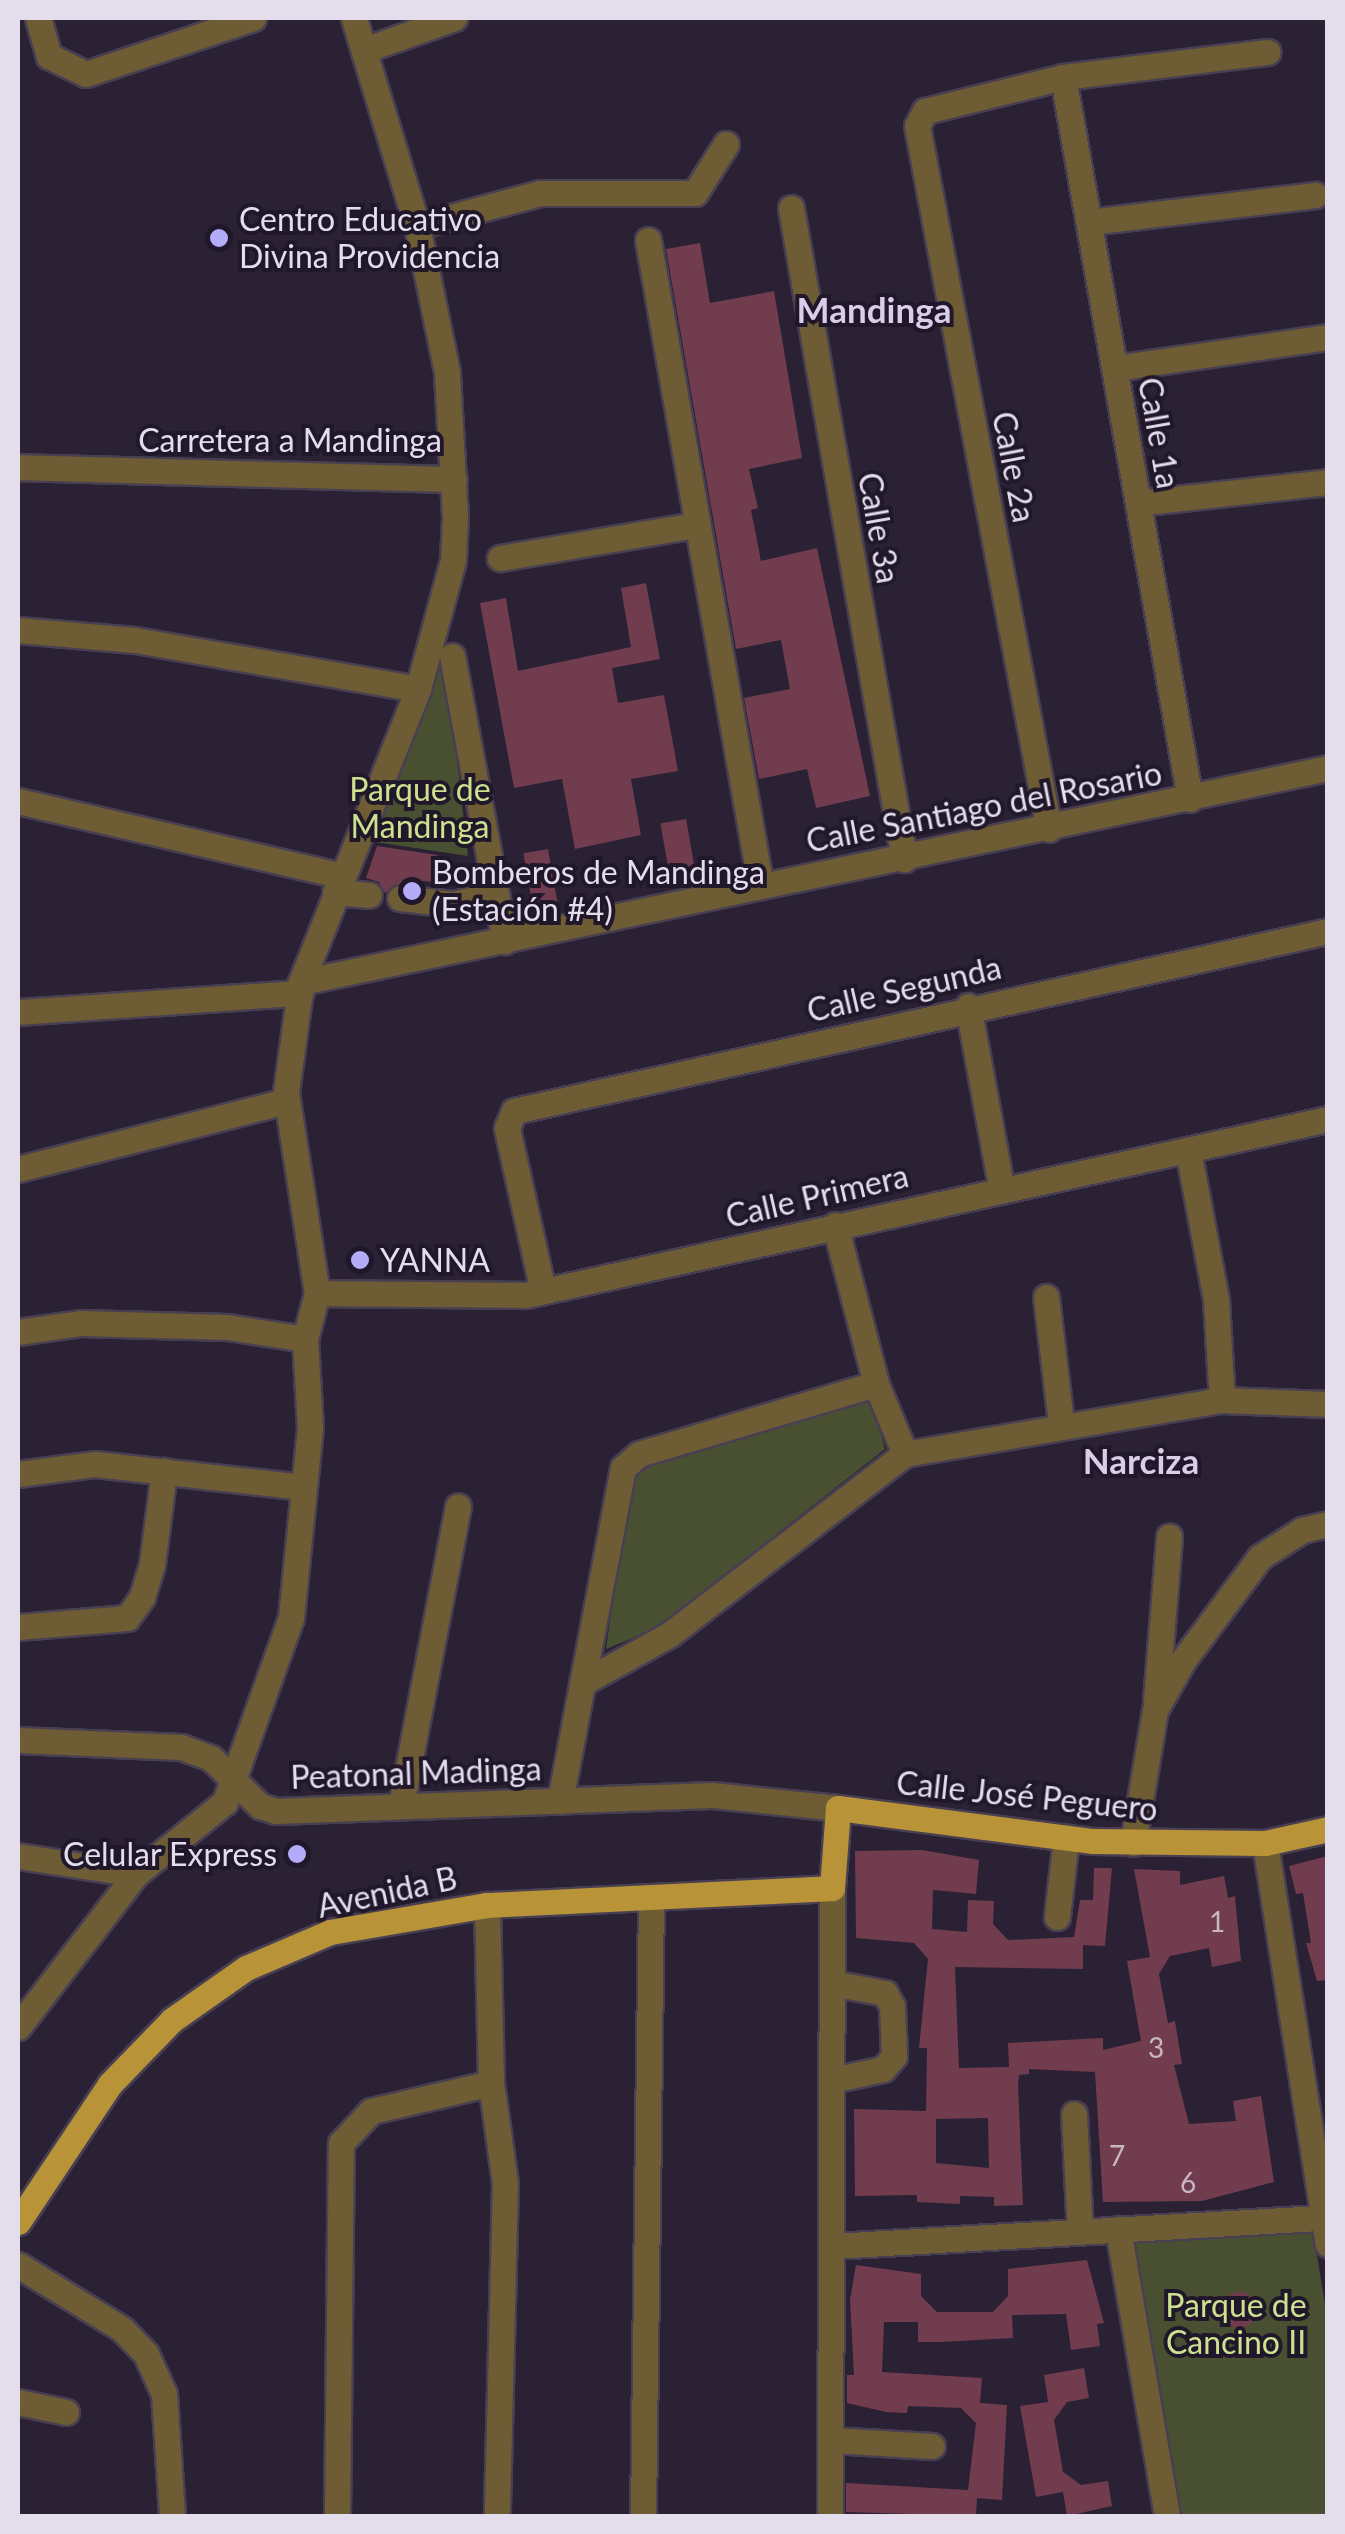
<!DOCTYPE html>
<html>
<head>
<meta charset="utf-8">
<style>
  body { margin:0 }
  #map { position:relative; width:1345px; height:2534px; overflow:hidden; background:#2a2135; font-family:Lato,sans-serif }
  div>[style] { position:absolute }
  .green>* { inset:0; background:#495031 }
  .building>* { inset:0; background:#713c4d; transform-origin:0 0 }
  .round { border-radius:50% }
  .roads { filter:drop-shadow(2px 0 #483f52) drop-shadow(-2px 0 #483f52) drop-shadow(0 2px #483f52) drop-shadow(0 -2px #483f52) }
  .minor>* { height:25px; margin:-12.5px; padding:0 12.5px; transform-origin:12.5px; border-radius:12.5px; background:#6e5d34 }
  .major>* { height:25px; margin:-12.5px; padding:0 12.5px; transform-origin:12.5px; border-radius:12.5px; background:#b89337 }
  .dots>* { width:28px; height:28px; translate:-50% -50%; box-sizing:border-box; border:5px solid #20172b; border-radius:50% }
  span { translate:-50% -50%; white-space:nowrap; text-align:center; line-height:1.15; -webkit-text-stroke:8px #20172b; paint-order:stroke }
  .number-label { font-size:28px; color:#c7b6c4 }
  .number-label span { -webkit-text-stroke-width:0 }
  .poi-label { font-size:32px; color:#e4deec }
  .left { translate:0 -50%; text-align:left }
  .right { translate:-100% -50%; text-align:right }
  .street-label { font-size:32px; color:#e4deec }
  .park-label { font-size:32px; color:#cee18f }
  .neighbourhood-label { font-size:35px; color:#d9cde8; font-weight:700 }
  .frame { position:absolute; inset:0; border:20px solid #e4deec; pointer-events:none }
</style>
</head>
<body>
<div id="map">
  <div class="green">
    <i style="clip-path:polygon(444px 647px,468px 856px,362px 840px)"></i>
    <i style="clip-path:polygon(871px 1397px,885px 1449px,657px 1628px,606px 1649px,630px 1482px,643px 1462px)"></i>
    <i style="clip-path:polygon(1313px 2231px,1327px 2316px,1327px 2516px,1175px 2516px,1132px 2248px,1142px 2239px)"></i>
  </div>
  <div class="building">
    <i style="clip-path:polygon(700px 243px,710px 303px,774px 291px,802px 458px,749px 469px,758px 508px,751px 510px,761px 561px,817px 548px,870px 796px,816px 808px,807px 769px,759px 779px,744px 698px,790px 689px,781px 640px,736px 649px,666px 249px)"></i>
    <i style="clip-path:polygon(646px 583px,660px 659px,612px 668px,618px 703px,664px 695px,678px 771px,631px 779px,641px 835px,575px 849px,562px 779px,514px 788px,480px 603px,506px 598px,518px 671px,631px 647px,621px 588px)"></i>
    <i style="left:686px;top:819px;width:65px;height:26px;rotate:80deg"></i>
    <i style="clip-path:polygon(377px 846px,437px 855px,438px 882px,408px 880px,385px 893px,379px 882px,366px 878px)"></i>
    <i style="left:548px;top:849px;width:64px;height:25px;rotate:80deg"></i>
    <i style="clip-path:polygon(evenodd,922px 1850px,979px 1860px,976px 1894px,933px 1890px,932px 1929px,967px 1932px,968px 1900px,994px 1901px,993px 1924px,1008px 1940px,1074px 1937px,1080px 1900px,1093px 1900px,1094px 1868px,1112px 1868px,1105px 1946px,1083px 1945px,1083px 1969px,955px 1967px,959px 2068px,1009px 2067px,1008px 2043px,1103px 2038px,1103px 2050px,1141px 2041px,1127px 1961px,1150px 1957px,1134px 1869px,1180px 1871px,1180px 1885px,1224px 1876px,1228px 1898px,1235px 1896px,1241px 1961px,1212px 1967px,1209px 1948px,1170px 1956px,1159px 1974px,1168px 2023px,1175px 2021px,1182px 2064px,1174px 2065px,1189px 2124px,1236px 2121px,1233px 2101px,1261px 2096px,1274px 2182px,1202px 2201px,1103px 2202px,1095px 2072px,1029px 2069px,1029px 2074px,1019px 2075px,1018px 2085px,1023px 2205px,994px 2206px,994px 2197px,960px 2196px,960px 2204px,917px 2202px,917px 2195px,855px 2196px,854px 2109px,926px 2111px,927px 2048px,919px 2048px,928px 1959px,914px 1943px,856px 1938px,855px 1851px,922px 1850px,988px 2118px,989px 2168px,936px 2163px,936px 2119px,988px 2118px)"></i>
    <i style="clip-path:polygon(1328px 1856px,1328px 1980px,1317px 1981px,1306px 1943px,1311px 1943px,1303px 1893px,1296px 1894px,1289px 1866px)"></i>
    <i style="clip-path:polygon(1087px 2260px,1104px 2323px,1097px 2324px,1100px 2346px,1071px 2350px,1066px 2314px,1012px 2315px,1013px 2338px,941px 2342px,918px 2342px,918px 2322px,884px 2322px,882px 2372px,982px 2378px,980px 2403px,1007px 2405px,1002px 2500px,977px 2498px,976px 2516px,846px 2512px,846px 2483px,968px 2490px,976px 2423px,961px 2408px,908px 2406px,907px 2413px,886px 2412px,847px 2403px,847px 2375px,854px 2375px,850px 2300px,856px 2265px,921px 2274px,921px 2296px,937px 2312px,993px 2312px,1008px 2296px,1008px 2269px)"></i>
    <i class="round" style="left:1221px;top:2292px;width:36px;height:36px"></i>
    <i style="clip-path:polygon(1084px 2368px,1089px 2398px,1067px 2402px,1054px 2420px,1063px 2472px,1081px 2485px,1108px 2481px,1112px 2506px,1067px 2516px,1063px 2492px,1036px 2497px,1020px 2406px,1048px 2402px,1044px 2375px)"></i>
  </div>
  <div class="roads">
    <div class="minor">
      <i style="left:38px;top:18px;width:40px;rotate:74deg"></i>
      <i style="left:49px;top:56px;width:41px;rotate:25.9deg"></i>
      <i style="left:86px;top:74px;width:176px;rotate:-18.5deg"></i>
      <i style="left:364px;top:50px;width:96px;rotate:-19.6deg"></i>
      <i style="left:1063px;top:77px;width:733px;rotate:80.02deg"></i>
      <i style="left:791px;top:208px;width:661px;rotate:80.15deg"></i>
      <i style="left:1089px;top:222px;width:228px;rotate:-6.8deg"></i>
      <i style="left:417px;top:226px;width:127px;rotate:-15deg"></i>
      <i style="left:540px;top:193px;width:155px"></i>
      <i style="left:695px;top:193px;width:58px;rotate:-57.7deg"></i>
      <i style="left:648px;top:240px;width:652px;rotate:80.1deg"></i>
      <i style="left:1115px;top:368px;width:215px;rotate:-8.3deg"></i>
      <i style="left:18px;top:467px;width:436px;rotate:1.6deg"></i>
      <i style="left:1138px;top:503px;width:191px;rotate:-6.3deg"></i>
      <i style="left:500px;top:558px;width:198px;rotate:-9.6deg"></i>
      <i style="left:18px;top:630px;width:117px;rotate:4.9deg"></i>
      <i style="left:135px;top:640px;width:287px;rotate:9.8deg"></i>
      <i style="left:452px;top:656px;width:290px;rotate:79.5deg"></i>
      <i style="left:18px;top:801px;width:333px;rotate:13deg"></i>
      <i style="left:1049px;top:829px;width:715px;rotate:-100.63deg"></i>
      <i style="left:917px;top:126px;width:17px;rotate:-62deg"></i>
      <i style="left:925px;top:111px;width:142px;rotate:-13.8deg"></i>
      <i style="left:1063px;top:77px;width:206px;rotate:-7deg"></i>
      <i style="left:335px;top:892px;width:34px;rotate:5deg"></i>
      <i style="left:400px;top:898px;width:53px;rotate:6.5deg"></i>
      <i style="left:453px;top:904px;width:44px;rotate:-14.3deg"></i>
      <i style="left:301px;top:982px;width:1049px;rotate:-11.77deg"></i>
      <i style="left:968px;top:1006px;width:183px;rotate:79.6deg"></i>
      <i style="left:18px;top:1012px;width:283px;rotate:-3.9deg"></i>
      <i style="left:1188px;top:1150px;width:153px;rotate:79.4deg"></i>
      <i style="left:1216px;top:1300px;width:100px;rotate:86.6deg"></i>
      <i style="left:18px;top:1169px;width:277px;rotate:-14.2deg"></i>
      <i style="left:835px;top:1225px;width:164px;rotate:75.5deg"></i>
      <i style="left:876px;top:1384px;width:76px;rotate:67.5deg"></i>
      <i style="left:543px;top:1291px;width:167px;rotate:-102.5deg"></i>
      <i style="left:507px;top:1128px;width:18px;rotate:-68deg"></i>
      <i style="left:514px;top:1111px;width:834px;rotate:-12.47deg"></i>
      <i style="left:317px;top:1293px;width:209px;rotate:0.5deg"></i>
      <i style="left:526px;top:1295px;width:821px;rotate:-12.38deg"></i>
      <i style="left:1046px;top:1297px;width:127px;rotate:83.2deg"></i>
      <i style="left:18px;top:1332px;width:64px;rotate:-8.1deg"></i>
      <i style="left:81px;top:1323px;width:146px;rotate:1.6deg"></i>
      <i style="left:227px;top:1327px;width:79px;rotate:8.7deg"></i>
      <i style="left:18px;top:1474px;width:78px;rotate:-7.4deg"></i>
      <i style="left:95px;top:1464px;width:210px;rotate:6.3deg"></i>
      <i style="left:18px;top:1627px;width:109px;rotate:-4.7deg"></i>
      <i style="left:127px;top:1618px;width:26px;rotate:-54deg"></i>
      <i style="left:142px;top:1597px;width:34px;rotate:-73deg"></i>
      <i style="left:152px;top:1564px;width:94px;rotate:-82.6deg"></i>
      <i style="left:582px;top:1683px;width:101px;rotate:-29.1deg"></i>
      <i style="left:670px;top:1634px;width:296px;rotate:-37.5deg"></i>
      <i style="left:905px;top:1454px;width:322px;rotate:-9.7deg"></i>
      <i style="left:1222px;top:1400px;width:106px;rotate:2.2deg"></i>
      <i style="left:1156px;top:1700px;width:164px;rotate:-85.4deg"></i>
      <i style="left:18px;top:1740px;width:163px;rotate:2.5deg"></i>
      <i style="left:181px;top:1747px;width:32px;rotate:20deg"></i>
      <i style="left:211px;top:1758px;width:69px;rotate:44.4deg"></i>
      <i style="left:260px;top:1806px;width:17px;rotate:17deg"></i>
      <i style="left:276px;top:1811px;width:436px;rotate:-2.1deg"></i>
      <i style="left:712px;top:1795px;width:127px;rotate:5.9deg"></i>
      <i style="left:560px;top:1801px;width:339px;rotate:-79.3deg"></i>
      <i style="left:623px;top:1468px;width:21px;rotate:-41deg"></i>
      <i style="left:639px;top:1454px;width:247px;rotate:-16.5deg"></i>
      <i style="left:401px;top:1805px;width:304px;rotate:-79.2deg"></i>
      <i style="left:1133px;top:1843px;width:135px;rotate:-80.6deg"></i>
      <i style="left:1155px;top:1710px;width:59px;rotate:-60.4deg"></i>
      <i style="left:1184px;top:1659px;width:127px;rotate:-53.3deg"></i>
      <i style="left:1260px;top:1557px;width:50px;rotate:-32.7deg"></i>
      <i style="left:1302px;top:1530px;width:27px;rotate:-13deg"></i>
      <i style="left:1265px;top:1843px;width:406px;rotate:81.1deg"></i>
      <i style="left:18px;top:1856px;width:119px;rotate:8.7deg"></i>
      <i style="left:487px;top:1905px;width:178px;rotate:88.7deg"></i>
      <i style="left:491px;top:2083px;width:100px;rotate:82deg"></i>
      <i style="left:505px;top:2182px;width:334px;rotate:91.4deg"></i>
      <i style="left:1057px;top:1917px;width:80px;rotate:-83.5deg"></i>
      <i style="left:832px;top:1983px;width:54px;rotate:10.7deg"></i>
      <i style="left:885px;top:1993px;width:15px;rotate:62deg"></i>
      <i style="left:892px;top:2006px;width:50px;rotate:87.7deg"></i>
      <i style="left:894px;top:2056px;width:17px;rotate:130deg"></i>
      <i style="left:883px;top:2069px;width:52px;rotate:167.8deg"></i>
      <i style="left:18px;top:2027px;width:193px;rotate:-52.4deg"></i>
      <i style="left:136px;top:1874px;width:114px;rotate:-39deg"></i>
      <i style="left:225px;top:1802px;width:195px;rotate:-70.3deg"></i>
      <i style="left:291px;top:1618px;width:191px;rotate:-84.3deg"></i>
      <i style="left:310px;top:1428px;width:89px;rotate:-93.2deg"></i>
      <i style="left:305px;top:1339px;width:48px;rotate:-75.4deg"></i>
      <i style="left:317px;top:1293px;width:203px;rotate:-98.8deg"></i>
      <i style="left:286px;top:1092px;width:111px;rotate:-82.2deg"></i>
      <i style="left:301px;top:982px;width:315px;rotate:-68.2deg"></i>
      <i style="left:418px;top:689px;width:134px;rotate:-74.8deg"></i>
      <i style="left:453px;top:560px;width:43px;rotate:-87.3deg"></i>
      <i style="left:455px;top:517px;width:145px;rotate:-93.2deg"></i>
      <i style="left:447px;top:372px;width:149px;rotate:-101.6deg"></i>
      <i style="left:417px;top:226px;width:217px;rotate:-106.9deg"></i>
      <i style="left:1074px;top:2114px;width:117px;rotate:87.1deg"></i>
      <i style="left:1118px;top:2229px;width:291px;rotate:80.3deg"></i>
      <i style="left:833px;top:2246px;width:491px;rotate:-3.3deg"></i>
      <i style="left:18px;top:2265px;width:122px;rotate:31.6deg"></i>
      <i style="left:122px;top:2329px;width:35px;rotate:46deg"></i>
      <i style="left:146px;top:2354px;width:44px;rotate:65.8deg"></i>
      <i style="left:164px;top:2394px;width:122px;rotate:86.2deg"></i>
      <i style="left:18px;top:2402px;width:49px;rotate:11.8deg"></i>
      <i style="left:831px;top:2440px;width:101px;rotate:3.4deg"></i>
      <i style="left:337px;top:2516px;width:373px;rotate:-89.4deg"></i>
      <i style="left:341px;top:2143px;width:44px;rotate:-46.8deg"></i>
      <i style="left:371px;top:2111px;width:123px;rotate:-13.1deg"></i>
      <i style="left:643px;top:2516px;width:617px;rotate:-89.26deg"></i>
      <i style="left:830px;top:2516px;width:628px;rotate:-89.82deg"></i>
    </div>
    <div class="major">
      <i style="left:18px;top:2222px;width:166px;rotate:-56.3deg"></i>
      <i style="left:110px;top:2084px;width:89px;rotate:-45.9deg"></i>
      <i style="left:172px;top:2020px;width:90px;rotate:-35.1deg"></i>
      <i style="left:246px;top:1968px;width:91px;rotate:-23.2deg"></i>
      <i style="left:330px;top:1932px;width:159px;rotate:-9.8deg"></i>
      <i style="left:487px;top:1905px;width:345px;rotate:-2.8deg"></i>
      <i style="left:832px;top:1888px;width:80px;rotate:-85.7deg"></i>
      <i style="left:838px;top:1808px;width:257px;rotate:7.4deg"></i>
      <i style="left:1093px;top:1841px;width:172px;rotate:0.7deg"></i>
      <i style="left:1265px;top:1843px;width:65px;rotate:-12.5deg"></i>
    </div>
  </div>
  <div class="dots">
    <i style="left:219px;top:238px;background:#b4acf9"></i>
    <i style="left:412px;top:891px;background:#b4acf9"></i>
    <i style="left:360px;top:1260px;background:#b4acf9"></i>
    <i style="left:297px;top:1854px;background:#b4acf9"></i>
  </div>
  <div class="number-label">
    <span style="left:1217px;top:1921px">1</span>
    <span style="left:1156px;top:2047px">3</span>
    <span style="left:1117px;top:2155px">7</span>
    <span style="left:1188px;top:2182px">6</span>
  </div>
  <div class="poi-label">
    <span class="left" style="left:239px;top:238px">Centro Educativo<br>Divina Providencia</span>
    <span class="left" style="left:432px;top:891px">Bomberos de Mandinga<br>(Estación #4)</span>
    <span class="left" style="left:380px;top:1260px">YANNA</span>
    <span class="right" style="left:277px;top:1854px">Celular Express</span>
  </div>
  <div class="street-label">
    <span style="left:1159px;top:433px;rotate:80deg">Calle 1a</span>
    <span style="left:290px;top:440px">Carretera a Mandinga</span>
    <span style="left:1014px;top:467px;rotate:79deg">Calle 2a</span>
    <span style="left:879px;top:528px;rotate:80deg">Calle 3a</span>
    <span style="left:984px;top:807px;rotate:-11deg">Calle Santiago del Rosario</span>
    <span style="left:904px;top:989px;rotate:-13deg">Calle Segunda</span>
    <span style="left:817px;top:1196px;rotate:-13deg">Calle Primera</span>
    <span style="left:416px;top:1773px;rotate:-2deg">Peatonal Madinga</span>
    <span style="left:1027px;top:1796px;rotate:6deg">Calle José Peguero</span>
    <span style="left:387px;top:1892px;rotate:-12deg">Avenida B</span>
  </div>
  <div class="park-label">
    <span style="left:420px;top:808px">Parque de<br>Mandinga</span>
    <span style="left:1236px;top:2324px">Parque de<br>Cancino II</span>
  </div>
  <div class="neighbourhood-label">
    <span style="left:874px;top:309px">Mandinga</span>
    <span style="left:1141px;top:1460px">Narciza</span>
  </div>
  <div class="frame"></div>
</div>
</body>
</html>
